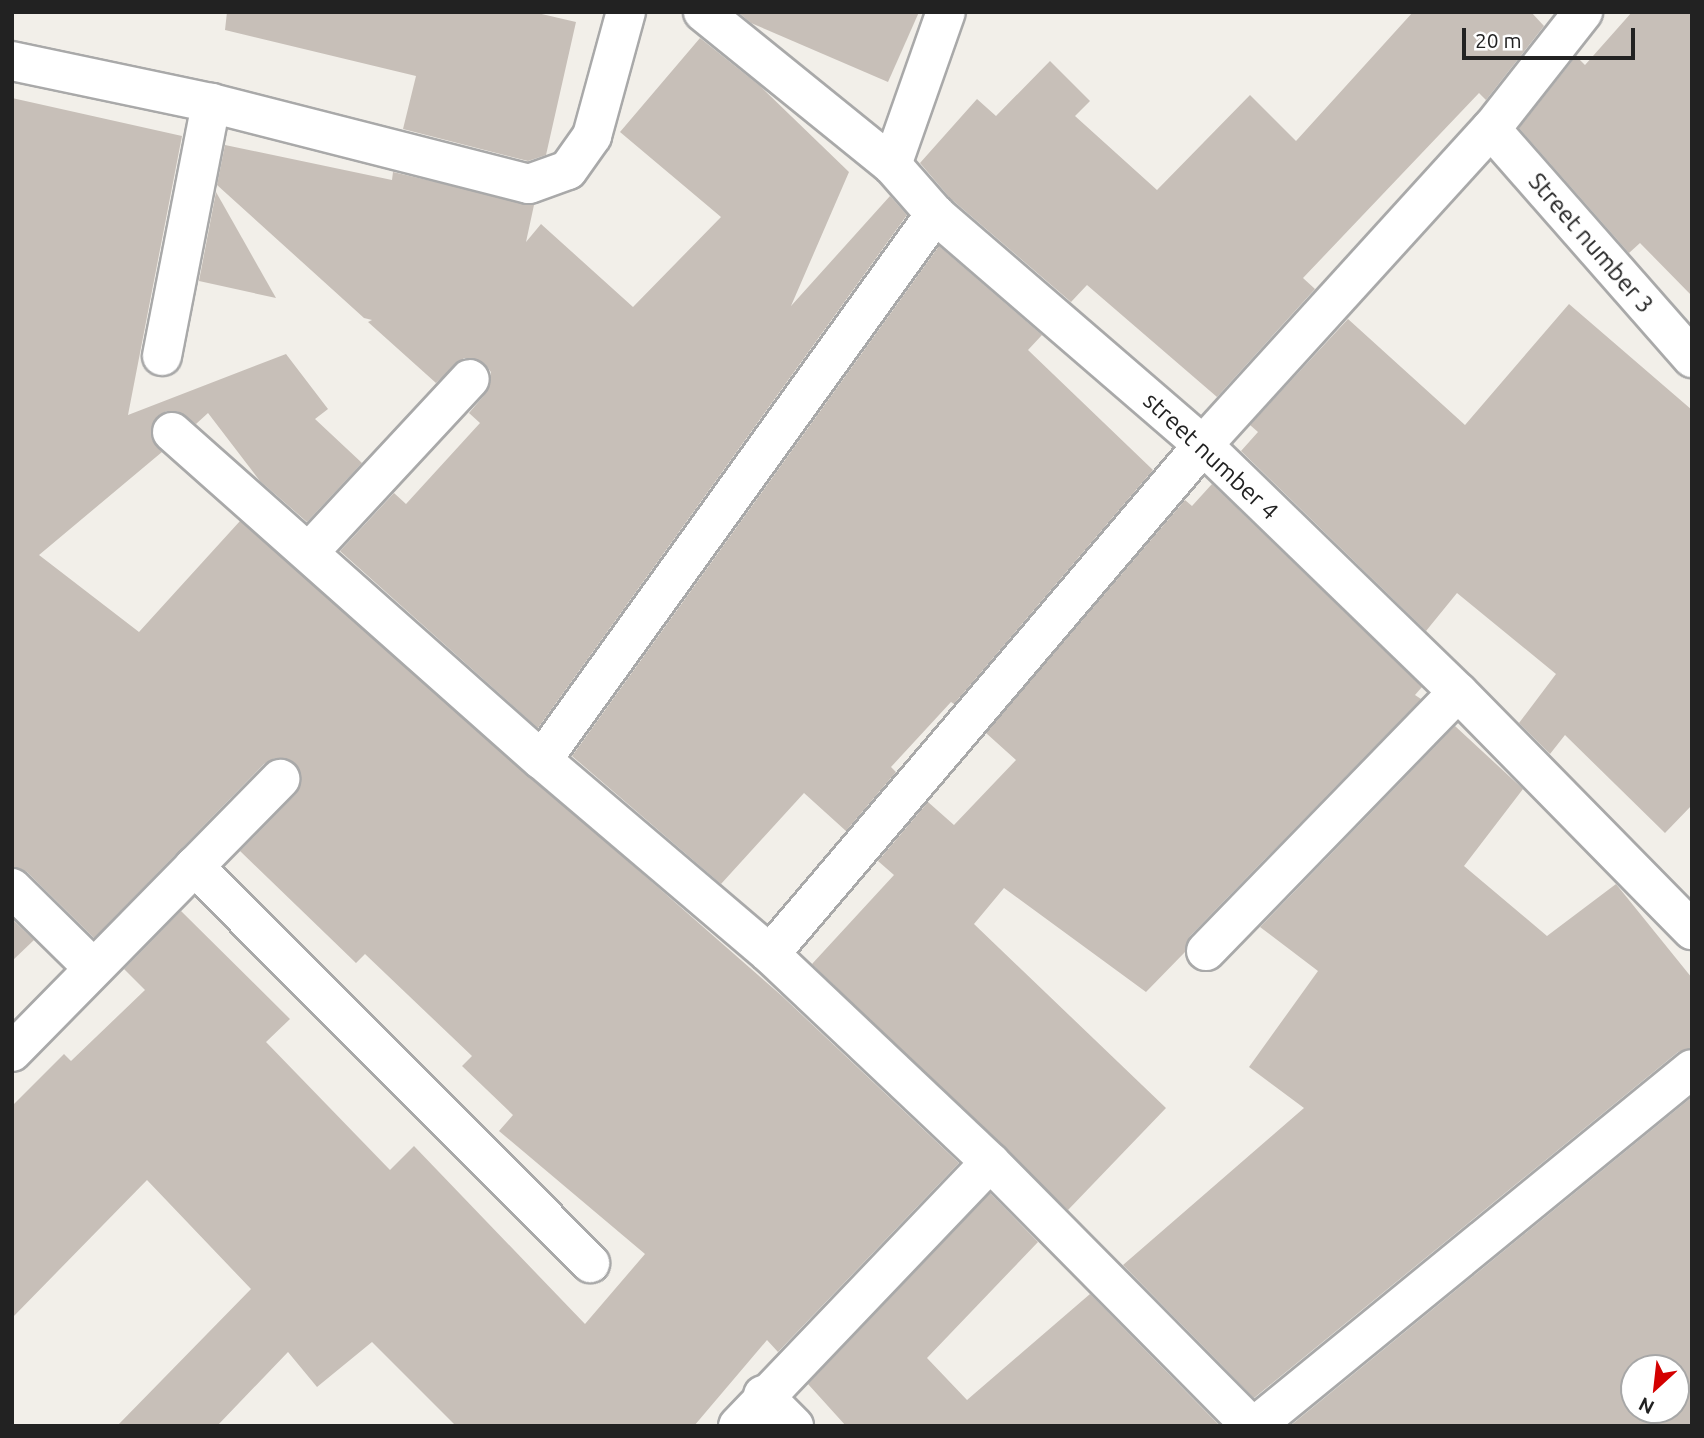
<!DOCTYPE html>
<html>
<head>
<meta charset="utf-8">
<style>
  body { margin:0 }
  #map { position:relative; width:1704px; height:1438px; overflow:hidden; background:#f2efe9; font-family:Ubuntu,sans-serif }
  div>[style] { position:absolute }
  .building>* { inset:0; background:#c7bfb8 }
  .roads { filter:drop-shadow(2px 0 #a9a9a9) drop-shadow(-2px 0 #a9a9a9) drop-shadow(0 2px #a9a9a9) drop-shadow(0 -2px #a9a9a9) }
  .minor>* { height:38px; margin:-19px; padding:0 19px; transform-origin:19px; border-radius:19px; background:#fff }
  span { translate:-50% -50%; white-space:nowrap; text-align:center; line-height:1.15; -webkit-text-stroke:5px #fff; paint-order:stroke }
  .street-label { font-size:24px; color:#222 }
  .frame { position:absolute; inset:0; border:14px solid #222; pointer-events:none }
  .north { position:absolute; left:1620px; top:1354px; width:70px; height:70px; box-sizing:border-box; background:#fff; border:2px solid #a7a7a7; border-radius:50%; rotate:207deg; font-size:19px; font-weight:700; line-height:28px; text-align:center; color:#222 }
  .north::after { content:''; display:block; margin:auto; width:24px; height:32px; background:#d40000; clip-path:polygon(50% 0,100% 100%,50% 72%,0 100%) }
  .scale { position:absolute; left:1462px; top:28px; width:173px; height:32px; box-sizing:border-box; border:4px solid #222; border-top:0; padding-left:9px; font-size:21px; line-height:24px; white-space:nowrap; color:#222; -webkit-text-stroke:5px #fff; paint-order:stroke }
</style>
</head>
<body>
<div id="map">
  <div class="building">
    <i style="clip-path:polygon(227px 12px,533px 12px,576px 22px,546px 155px,528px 161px,403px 129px,416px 76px,225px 30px)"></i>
    <i style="clip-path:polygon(738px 12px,919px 12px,888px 82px,751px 23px)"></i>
    <i style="clip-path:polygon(1413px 12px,1531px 12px,1544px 26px,1486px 100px,1479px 93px,1303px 278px,1315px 289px,1217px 397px,1087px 285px,1071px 302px,950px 198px,920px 163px,977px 99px,996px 116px,1050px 61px,1090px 101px,1075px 116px,1157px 190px,1250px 95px,1296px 141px)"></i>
    <i style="clip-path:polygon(1632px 12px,1692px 12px,1692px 296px,1640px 243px,1629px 253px,1519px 128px,1576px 56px,1585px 65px)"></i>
    <i style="clip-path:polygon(700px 38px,760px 86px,849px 172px,791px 306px,890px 196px,907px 215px,538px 728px,340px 551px,394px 493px,406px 504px,480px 423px,469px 413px,486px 393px,491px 372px,484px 363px,464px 358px,436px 383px,368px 322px,372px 320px,364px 318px,217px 185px,225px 145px,392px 180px,393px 172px,534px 205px,526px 242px,541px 224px,633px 307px,721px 217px,620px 132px)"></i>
    <i style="clip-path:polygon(12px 98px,182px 136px,128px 415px,286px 354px,328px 409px,315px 419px,362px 463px,307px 522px,260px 481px,208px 413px,196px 424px,177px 411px,166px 411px,151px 428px,152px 440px,162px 452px,39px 555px,139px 632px,240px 521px,782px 996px,959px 1163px,778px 1352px,767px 1340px,694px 1426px,456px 1426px,372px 1342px,317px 1387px,288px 1352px,217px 1426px,117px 1426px,251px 1289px,147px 1180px,12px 1318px,12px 1106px,64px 1054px,71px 1061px,145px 990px,124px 969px,181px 911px,290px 1019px,266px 1042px,390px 1170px,414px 1146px,585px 1324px,645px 1254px,499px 1131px,513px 1115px,462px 1066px,472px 1056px,365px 954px,356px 963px,240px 851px,296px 794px,301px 774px,295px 763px,275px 758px,264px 764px,94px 938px,27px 872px,12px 867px)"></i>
    <i style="clip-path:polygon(216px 192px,276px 298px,199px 281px)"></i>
    <i style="clip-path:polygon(939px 246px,1042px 335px,1028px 350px,1153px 470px,954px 704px,951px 702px,891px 767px,896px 772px,846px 831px,804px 793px,721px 884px,572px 756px)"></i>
    <i style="clip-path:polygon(1569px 304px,1692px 410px,1692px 805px,1665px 833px,1565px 735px,1550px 754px,1519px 723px,1556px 674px,1457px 593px,1426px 631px,1241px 451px,1258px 432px,1250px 425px,1348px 319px,1465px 425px)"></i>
    <i style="clip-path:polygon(1212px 484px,1422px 687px,1415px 695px,1421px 699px,1190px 936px,1185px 952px,1146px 992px,1004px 888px,974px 924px,1166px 1108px,1068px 1210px,812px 964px,894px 875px,878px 861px,928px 802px,954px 825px,1016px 760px,986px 733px,1185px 500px,1192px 506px)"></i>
    <i style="clip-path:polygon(1455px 726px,1523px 789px,1464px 866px,1547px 936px,1616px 884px,1692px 978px,1692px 1048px,1678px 1052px,1254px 1398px,1123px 1265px,1304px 1108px,1249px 1067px,1318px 971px,1260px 927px)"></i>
    <i style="clip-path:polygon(12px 919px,34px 940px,12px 961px)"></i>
    <i style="clip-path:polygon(evenodd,1692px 1097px,1692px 1426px,1290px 1426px,1692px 1097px,1634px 1368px,1676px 1368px,1676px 1410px,1634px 1410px,1634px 1368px)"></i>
    <i style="clip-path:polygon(990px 1193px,1038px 1242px,927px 1358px,967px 1400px,1090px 1294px,1220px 1426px,846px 1426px,808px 1384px)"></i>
  </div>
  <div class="roads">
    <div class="minor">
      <i style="left:703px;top:12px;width:243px;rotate:39deg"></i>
      <i style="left:892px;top:165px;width:65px;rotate:48.7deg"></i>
      <i style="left:935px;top:214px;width:354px;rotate:40.8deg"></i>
      <i style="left:1203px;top:445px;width:355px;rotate:44.1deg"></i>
      <i style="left:1458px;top:692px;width:334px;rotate:45.5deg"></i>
      <i style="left:12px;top:61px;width:203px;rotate:11.9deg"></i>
      <i style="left:211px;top:103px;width:328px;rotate:14.3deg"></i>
      <i style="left:529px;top:184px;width:41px;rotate:-19.7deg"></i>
      <i style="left:568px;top:170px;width:42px;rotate:-54.8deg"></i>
      <i style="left:592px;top:136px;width:129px;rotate:-74.7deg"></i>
      <i style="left:1491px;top:129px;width:305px;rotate:48.7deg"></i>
      <i style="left:892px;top:165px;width:162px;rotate:-70.6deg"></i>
      <i style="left:162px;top:356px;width:258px;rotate:-79deg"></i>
      <i style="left:172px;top:432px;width:494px;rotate:41.6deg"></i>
      <i style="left:542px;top:760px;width:299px;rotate:40.4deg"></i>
      <i style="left:770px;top:954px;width:303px;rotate:43.4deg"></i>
      <i style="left:990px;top:1162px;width:371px;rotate:45.3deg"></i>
      <i style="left:309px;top:552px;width:236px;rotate:-47.1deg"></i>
      <i style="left:542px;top:760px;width:673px;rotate:-54.25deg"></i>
      <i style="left:194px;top:866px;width:561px;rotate:45.07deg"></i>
      <i style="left:12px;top:888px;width:114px;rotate:44.6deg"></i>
      <i style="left:1206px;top:951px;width:361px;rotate:-45.8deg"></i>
      <i style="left:770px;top:954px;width:668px;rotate:-49.61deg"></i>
      <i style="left:1203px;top:445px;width:428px;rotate:-47.7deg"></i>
      <i style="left:1491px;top:129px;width:149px;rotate:-51.8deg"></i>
      <i style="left:12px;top:1052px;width:383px;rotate:-45.5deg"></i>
      <i style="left:763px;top:1395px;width:44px;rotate:45deg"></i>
      <i style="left:738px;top:1426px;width:365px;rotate:-46.3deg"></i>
      <i style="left:1255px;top:1426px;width:564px;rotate:-39.25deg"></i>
    </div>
  </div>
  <div class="street-label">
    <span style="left:1591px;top:243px;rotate:49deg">Street number 3</span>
    <span style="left:1211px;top:456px;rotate:43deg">street number 4</span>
  </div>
  <div class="frame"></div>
  <div class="north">N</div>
  <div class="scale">20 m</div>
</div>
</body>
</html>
